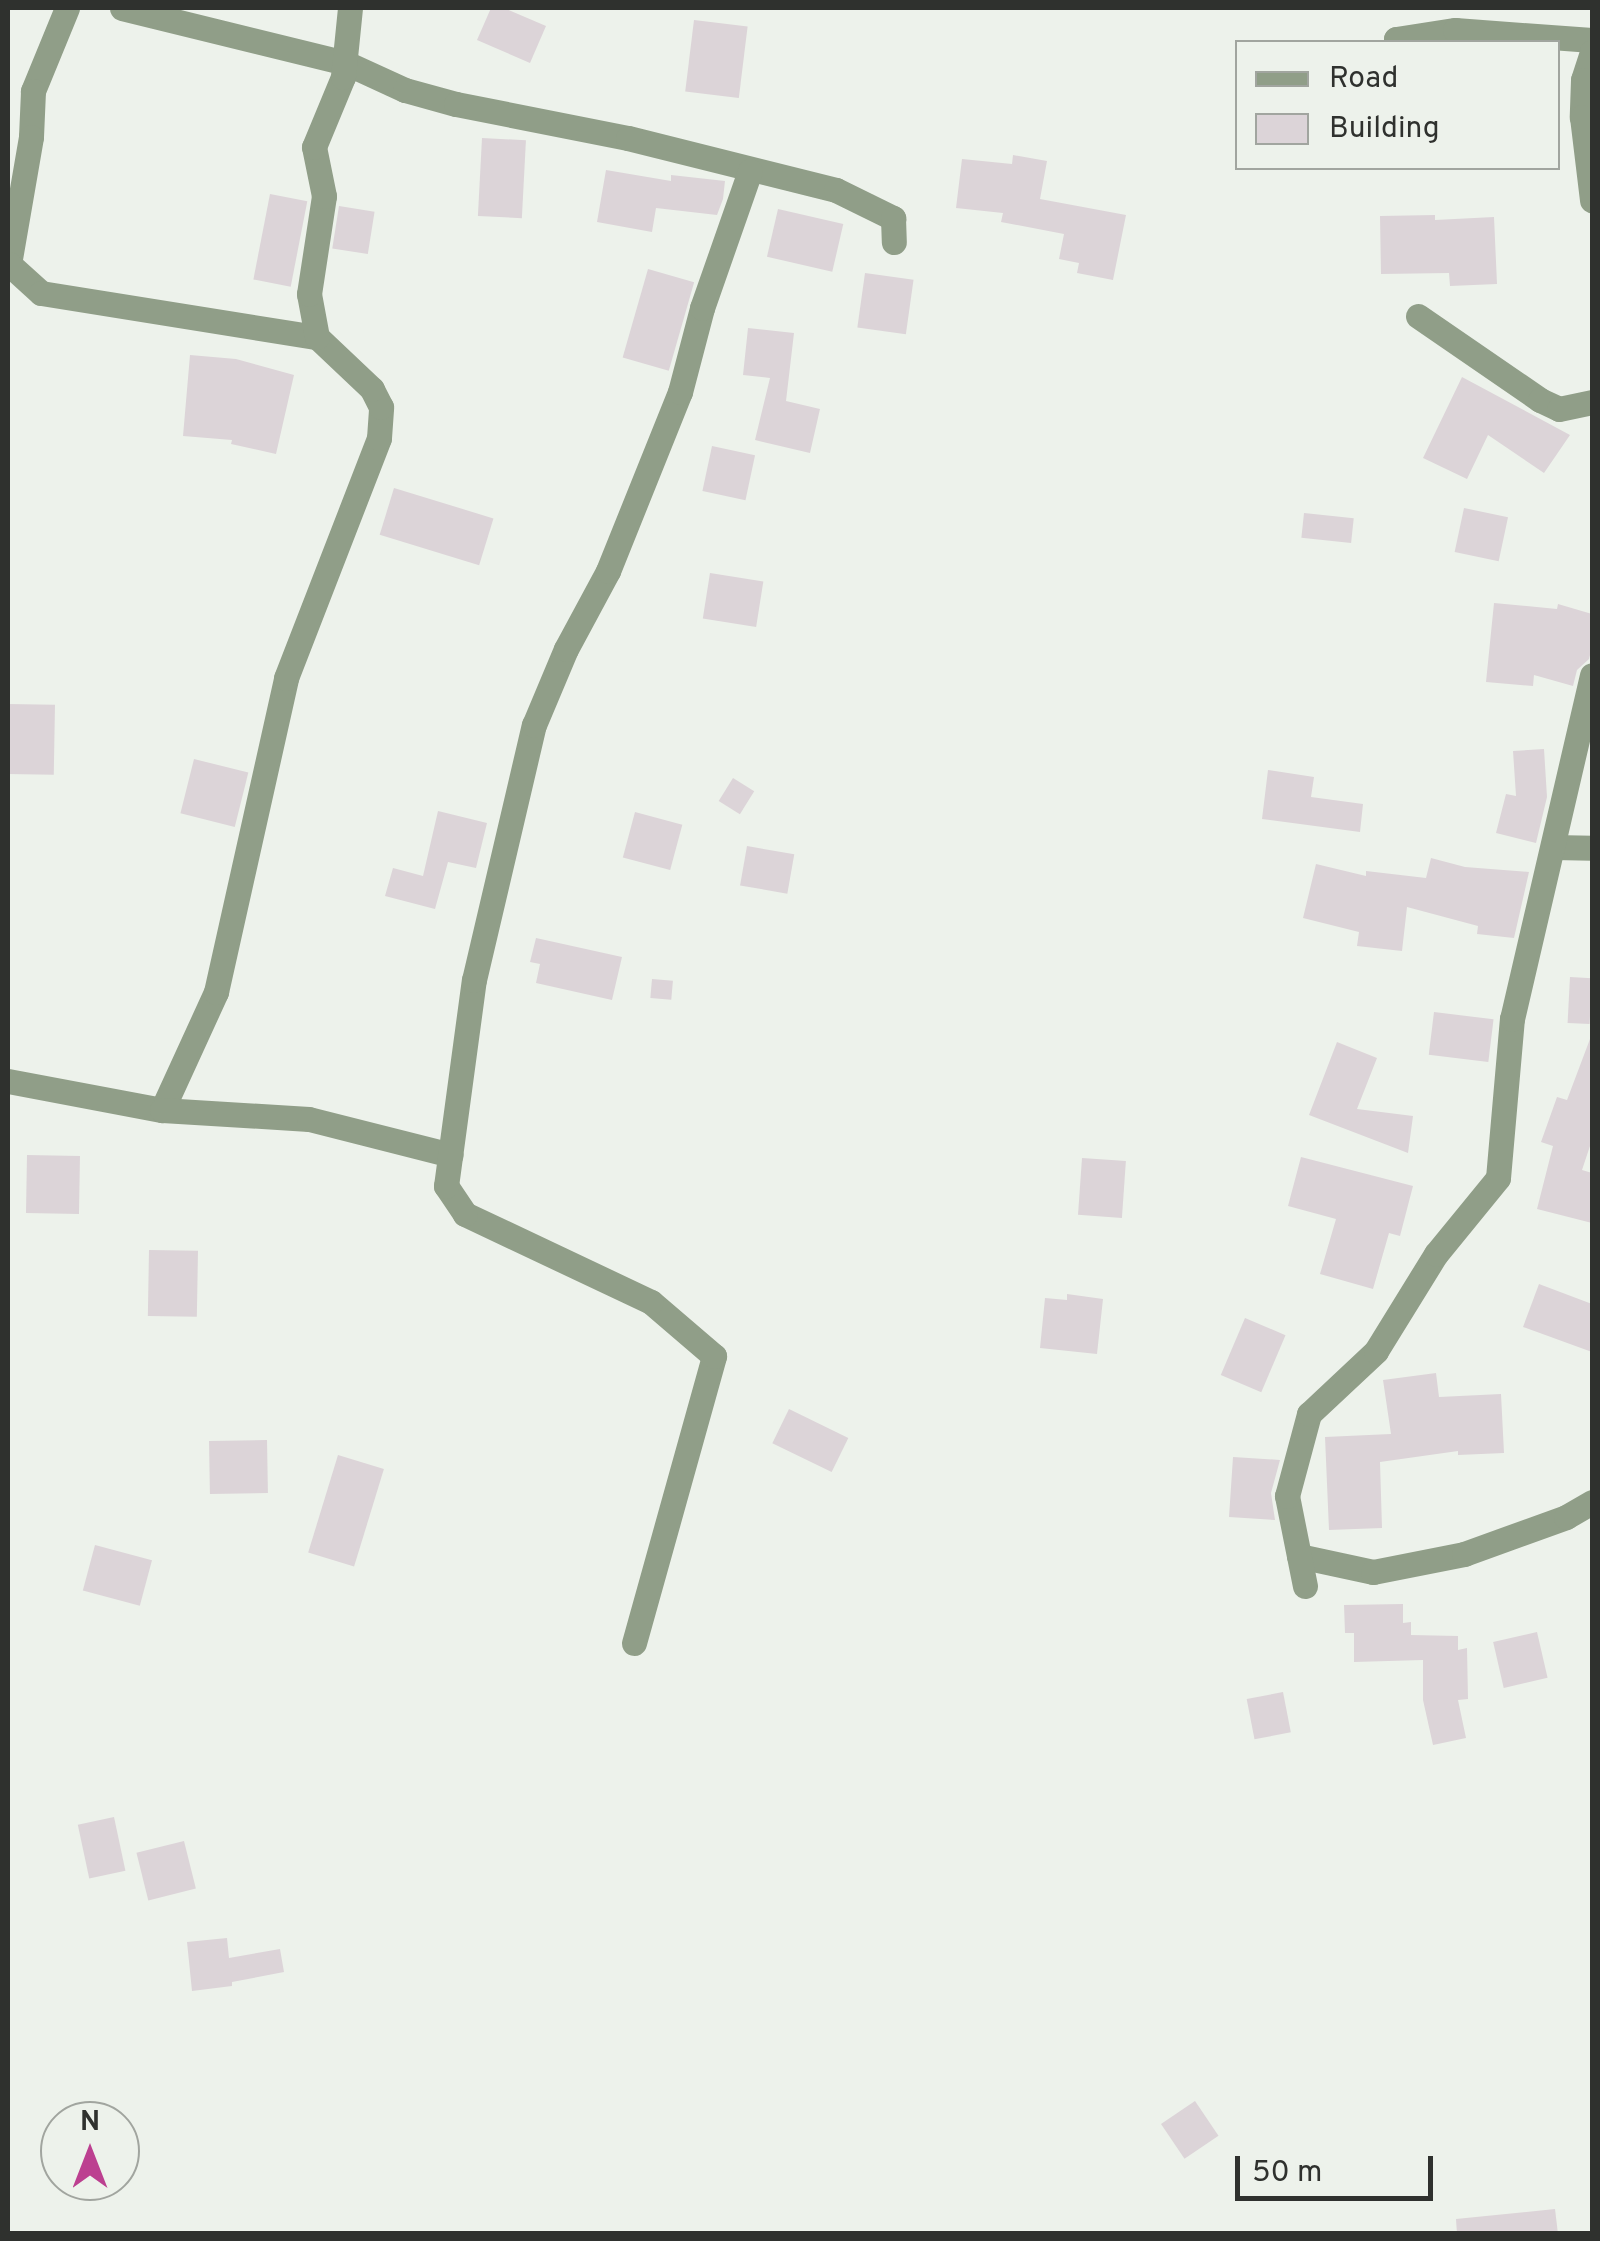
<!DOCTYPE html>
<html>
<head>
<meta charset="utf-8">
<style>
  body { margin:0 }
  #map { position:relative; width:1600px; height:2241px; overflow:hidden; background:#edf2eb; font-family:Overpass,sans-serif }
  div>[style] { position:absolute }
  .building>* { inset:0; background:#dcd4d8; transform-origin:0 0 }
  .street>* { height:25px; margin:-12.5px; padding:0 12.5px; transform-origin:12.5px; border-radius:12.5px; background:#909e88 }
  span { translate:-50% -50%; white-space:nowrap; text-align:center; line-height:1.15; -webkit-text-stroke:10px #edf2eb; paint-order:stroke }
  .frame { position:absolute; inset:0; border:10px solid #2f312e; pointer-events:none }
  .legend { position:absolute; left:1235px; top:40px; width:325px; height:130px; box-sizing:border-box; background:#edf2eb; border:2px solid #a1a59f; margin:0; padding:12px 18px; list-style:none; font-size:30px; color:#2f312e }
  .legend li { display:flex; align-items:center; gap:20px; height:50px }
  .legend b { width:50px; border:2px solid #a1a59f }
  .north { position:absolute; left:40px; top:2101px; width:100px; height:100px; box-sizing:border-box; background:#edf2eb; border:2px solid #a1a59f; border-radius:50%; rotate:0deg; font-size:28px; font-weight:700; line-height:40px; text-align:center; color:#2f312e }
  .north::after { content:''; display:block; margin:auto; width:35px; height:45px; background:#bc4090; clip-path:polygon(50% 0,100% 100%,50% 72%,0 100%) }
  .scale { position:absolute; left:1235px; top:2156px; width:198px; height:45px; box-sizing:border-box; border:5px solid #2f312e; border-top:0; padding-left:12px; font-size:30px; line-height:35px; white-space:nowrap; color:#2f312e; -webkit-text-stroke:8px #edf2eb; paint-order:stroke }
</style>
</head>
<body>
<div id="map">
  <div class="building">
    <i style="clip-path:polygon(491px 8px,504px 8px,546px 26px,530px 63px,477px 40px)"></i>
    <i style="left:694px;top:20px;width:54px;height:72px;rotate:7deg"></i>
    <i style="left:482px;top:138px;width:44px;height:78px;rotate:3deg"></i>
    <i style="clip-path:polygon(1013px 155px,1047px 161px,1040px 199px,1126px 215px,1113px 280px,1077px 273px,1079px 263px,1059px 259px,1064px 234px,1001px 222px,1003px 213px,956px 208px,962px 159px,1012px 164px)"></i>
    <i style="clip-path:polygon(606px 170px,671px 181px,671px 175px,725px 181px,723px 199px,717px 215px,656px 208px,652px 232px,597px 222px)"></i>
    <i style="left:270px;top:194px;width:38px;height:87px;rotate:11deg"></i>
    <i style="left:339px;top:206px;width:36px;height:43px;rotate:9deg"></i>
    <i style="left:778px;top:209px;width:67px;height:49px;rotate:13deg"></i>
    <i style="clip-path:polygon(1435px 215px,1435px 220px,1494px 217px,1497px 284px,1450px 286px,1449px 273px,1381px 274px,1380px 216px)"></i>
    <i style="left:648px;top:269px;width:48px;height:92px;rotate:16deg"></i>
    <i style="left:865px;top:273px;width:49px;height:55px;rotate:8deg"></i>
    <i style="clip-path:polygon(748px 328px,794px 333px,786px 401px,820px 409px,810px 453px,755px 440px,770px 378px,743px 375px)"></i>
    <i style="clip-path:polygon(190px 355px,236px 359px,294px 375px,276px 454px,231px 444px,232px 440px,183px 436px)"></i>
    <i style="clip-path:polygon(1462px 377px,1570px 435px,1544px 473px,1488px 435px,1467px 479px,1423px 458px)"></i>
    <i style="left:712px;top:446px;width:44px;height:46px;rotate:12deg"></i>
    <i style="left:394px;top:488px;width:104px;height:49px;rotate:17deg"></i>
    <i style="left:1464px;top:508px;width:45px;height:45px;rotate:12deg"></i>
    <i style="left:1304px;top:513px;width:50px;height:25px;rotate:6deg"></i>
    <i style="left:710px;top:573px;width:54px;height:46px;rotate:9deg"></i>
    <i style="clip-path:polygon(1494px 603px,1557px 609px,1558px 604px,1592px 614px,1592px 647px,1589px 659px,1577px 670px,1573px 686px,1534px 675px,1533px 686px,1486px 682px)"></i>
    <i style="left:8px;top:704px;width:47px;height:70px;rotate:1deg"></i>
    <i style="clip-path:polygon(1544px 749px,1547px 797px,1536px 843px,1496px 833px,1506px 794px,1516px 796px,1513px 751px)"></i>
    <i style="left:194px;top:759px;width:56px;height:56px;rotate:14deg"></i>
    <i style="clip-path:polygon(1268px 770px,1314px 777px,1311px 797px,1363px 804px,1360px 832px,1262px 819px)"></i>
    <i style="left:733px;top:778px;width:25px;height:27px;rotate:32deg"></i>
    <i style="clip-path:polygon(438px 811px,487px 823px,476px 868px,448px 862px,435px 909px,385px 896px,393px 868px,423px 876px)"></i>
    <i style="left:635px;top:812px;width:49px;height:47px;rotate:15deg"></i>
    <i style="left:747px;top:846px;width:48px;height:40px;rotate:10deg"></i>
    <i style="clip-path:polygon(1431px 858px,1465px 867px,1529px 872px,1514px 938px,1477px 934px,1478px 926px,1407px 907px,1402px 951px,1357px 946px,1359px 932px,1303px 918px,1316px 864px,1366px 876px,1366px 871px,1426px 878px)"></i>
    <i style="clip-path:polygon(536px 938px,622px 957px,612px 1000px,536px 983px,540px 964px,530px 962px)"></i>
    <i style="left:1570px;top:977px;width:22px;height:46px;rotate:3deg"></i>
    <i style="left:652px;top:979px;width:21px;height:19px;rotate:5deg"></i>
    <i style="left:1434px;top:1012px;width:60px;height:43px;rotate:7deg"></i>
    <i style="clip-path:polygon(1590px 1039px,1592px 1140px,1582px 1170px,1592px 1173px,1592px 1223px,1537px 1209px,1553px 1146px,1541px 1142px,1557px 1097px,1567px 1100px)"></i>
    <i style="clip-path:polygon(1337px 1042px,1377px 1058px,1357px 1109px,1413px 1116px,1408px 1153px,1309px 1115px)"></i>
    <i style="left:27px;top:1155px;width:53px;height:58px;rotate:1deg"></i>
    <i style="clip-path:polygon(1301px 1157px,1413px 1186px,1400px 1236px,1389px 1233px,1373px 1289px,1320px 1274px,1336px 1219px,1288px 1206px)"></i>
    <i style="left:1082px;top:1158px;width:44px;height:57px;rotate:4deg"></i>
    <i style="left:149px;top:1250px;width:49px;height:66px;rotate:1deg"></i>
    <i style="clip-path:polygon(1539px 1284px,1592px 1304px,1592px 1352px,1523px 1327px)"></i>
    <i style="clip-path:polygon(1067px 1294px,1103px 1299px,1097px 1354px,1040px 1348px,1045px 1298px,1067px 1300px)"></i>
    <i style="left:1245px;top:1318px;width:44px;height:62px;rotate:23deg"></i>
    <i style="clip-path:polygon(1436px 1373px,1439px 1397px,1501px 1394px,1504px 1453px,1458px 1455px,1458px 1451px,1380px 1462px,1382px 1528px,1329px 1530px,1325px 1437px,1391px 1434px,1383px 1380px)"></i>
    <i style="left:789px;top:1409px;width:66px;height:38px;rotate:26deg"></i>
    <i style="left:267px;top:1440px;width:53px;height:58px;rotate:89deg"></i>
    <i style="left:338px;top:1455px;width:48px;height:102px;rotate:17deg"></i>
    <i style="clip-path:polygon(1233px 1457px,1280px 1460px,1271px 1493px,1275px 1520px,1229px 1517px)"></i>
    <i style="left:95px;top:1545px;width:59px;height:47px;rotate:15deg"></i>
    <i style="clip-path:polygon(1403px 1604px,1403px 1623px,1411px 1622px,1411px 1635px,1458px 1636px,1458px 1650px,1467px 1648px,1468px 1699px,1458px 1700px,1466px 1738px,1433px 1745px,1423px 1700px,1423px 1660px,1354px 1662px,1354px 1633px,1345px 1633px,1344px 1605px)"></i>
    <i style="left:1537px;top:1632px;width:47px;height:45px;rotate:77deg"></i>
    <i style="left:1283px;top:1692px;width:41px;height:37px;rotate:79deg"></i>
    <i style="left:114px;top:1817px;width:55px;height:37px;rotate:78deg"></i>
    <i style="left:184px;top:1841px;width:49px;height:49px;rotate:76deg"></i>
    <i style="clip-path:polygon(227px 1938px,229px 1958px,280px 1949px,284px 1972px,232px 1982px,232px 1986px,192px 1991px,187px 1942px)"></i>
    <i style="left:1195px;top:2101px;width:42px;height:41px;rotate:56deg"></i>
    <i style="clip-path:polygon(1555px 2209px,1558px 2234px,1457px 2234px,1456px 2219px)"></i>
  </div>
  <div class="street">
    <i style="left:67px;top:8px;width:90px;rotate:112.3deg"></i>
    <i style="left:33px;top:91px;width:46px;rotate:92.5deg"></i>
    <i style="left:31px;top:137px;width:129px;rotate:99.8deg"></i>
    <i style="left:9px;top:264px;width:43px;rotate:42.2deg"></i>
    <i style="left:41px;top:293px;width:279px;rotate:9.1deg"></i>
    <i style="left:122px;top:8px;width:231px;rotate:13.8deg"></i>
    <i style="left:346px;top:63px;width:65px;rotate:24.6deg"></i>
    <i style="left:405px;top:90px;width:53px;rotate:15.4deg"></i>
    <i style="left:456px;top:104px;width:175px;rotate:11.2deg"></i>
    <i style="left:628px;top:138px;width:214px;rotate:14deg"></i>
    <i style="left:836px;top:190px;width:64px;rotate:26.2deg"></i>
    <i style="left:893px;top:218px;width:24px;rotate:88deg"></i>
    <i style="left:1396px;top:42px;width:3px;rotate:-90deg"></i>
    <i style="left:1396px;top:39px;width:60px;rotate:-8.7deg"></i>
    <i style="left:1455px;top:30px;width:137px;rotate:4.2deg"></i>
    <i style="left:1592px;top:52px;width:29px;rotate:108deg"></i>
    <i style="left:1583px;top:80px;width:37px;rotate:92deg"></i>
    <i style="left:1582px;top:117px;width:84px;rotate:83.1deg"></i>
    <i style="left:1418px;top:316px;width:148px;rotate:34.5deg"></i>
    <i style="left:1540px;top:400px;width:21px;rotate:25deg"></i>
    <i style="left:1559px;top:409px;width:34px;rotate:-12deg"></i>
    <i style="left:1553px;top:847px;width:39px;rotate:1deg"></i>
    <i style="left:8px;top:1081px;width:157px;rotate:10.7deg"></i>
    <i style="left:162px;top:1110px;width:130px;rotate:-65.4deg"></i>
    <i style="left:216px;top:992px;width:322px;rotate:-77.4deg"></i>
    <i style="left:286px;top:678px;width:257px;rotate:-68.8deg"></i>
    <i style="left:379px;top:438px;width:31px;rotate:-86deg"></i>
    <i style="left:381px;top:407px;width:20px;rotate:-117deg"></i>
    <i style="left:372px;top:389px;width:76px;rotate:-136.6deg"></i>
    <i style="left:317px;top:337px;width:44px;rotate:-100.5deg"></i>
    <i style="left:309px;top:294px;width:99px;rotate:-81.3deg"></i>
    <i style="left:324px;top:196px;width:50px;rotate:-101.5deg"></i>
    <i style="left:314px;top:147px;width:76px;rotate:-67.5deg"></i>
    <i style="left:343px;top:77px;width:69px;rotate:-84.2deg"></i>
    <i style="left:162px;top:1110px;width:147px;rotate:3.5deg"></i>
    <i style="left:309px;top:1119px;width:146px;rotate:14.2deg"></i>
    <i style="left:1299px;top:1556px;width:76px;rotate:12.2deg"></i>
    <i style="left:1373px;top:1572px;width:93px;rotate:-11.2deg"></i>
    <i style="left:1464px;top:1554px;width:109px;rotate:-19.9deg"></i>
    <i style="left:1566px;top:1517px;width:30px;rotate:-30deg"></i>
    <i style="left:1305px;top:1586px;width:92px;rotate:-101.3deg"></i>
    <i style="left:1287px;top:1496px;width:85px;rotate:-75deg"></i>
    <i style="left:1309px;top:1414px;width:92px;rotate:-43.2deg"></i>
    <i style="left:1376px;top:1351px;width:114px;rotate:-58.3deg"></i>
    <i style="left:1436px;top:1254px;width:98px;rotate:-50.8deg"></i>
    <i style="left:1498px;top:1178px;width:160px;rotate:-85deg"></i>
    <i style="left:1512px;top:1019px;width:353px;rotate:-76.9deg"></i>
    <i style="left:634px;top:1643px;width:298px;rotate:-74.4deg"></i>
    <i style="left:714px;top:1356px;width:83px;rotate:-139.4deg"></i>
    <i style="left:651px;top:1302px;width:206px;rotate:-154.7deg"></i>
    <i style="left:465px;top:1214px;width:34px;rotate:-124deg"></i>
    <i style="left:446px;top:1186px;width:208px;rotate:-82.3deg"></i>
    <i style="left:474px;top:980px;width:262px;rotate:-76.8deg"></i>
    <i style="left:534px;top:725px;width:82px;rotate:-67.2deg"></i>
    <i style="left:566px;top:649px;width:89px;rotate:-61.7deg"></i>
    <i style="left:608px;top:571px;width:193px;rotate:-68.1deg"></i>
    <i style="left:680px;top:392px;width:87px;rotate:-75.3deg"></i>
    <i style="left:702px;top:308px;width:145px;rotate:-70.7deg"></i>
  </div>
  <div class="frame"></div>
  <ul class="legend">
  <li><b style="height:12px;background:#909e88"></b>Road</li>
  <li><b style="height:28px;background:#dcd4d8"></b>Building</li>
  </ul>
  <div class="north">N</div>
  <div class="scale">50 m</div>
</div>
</body>
</html>
